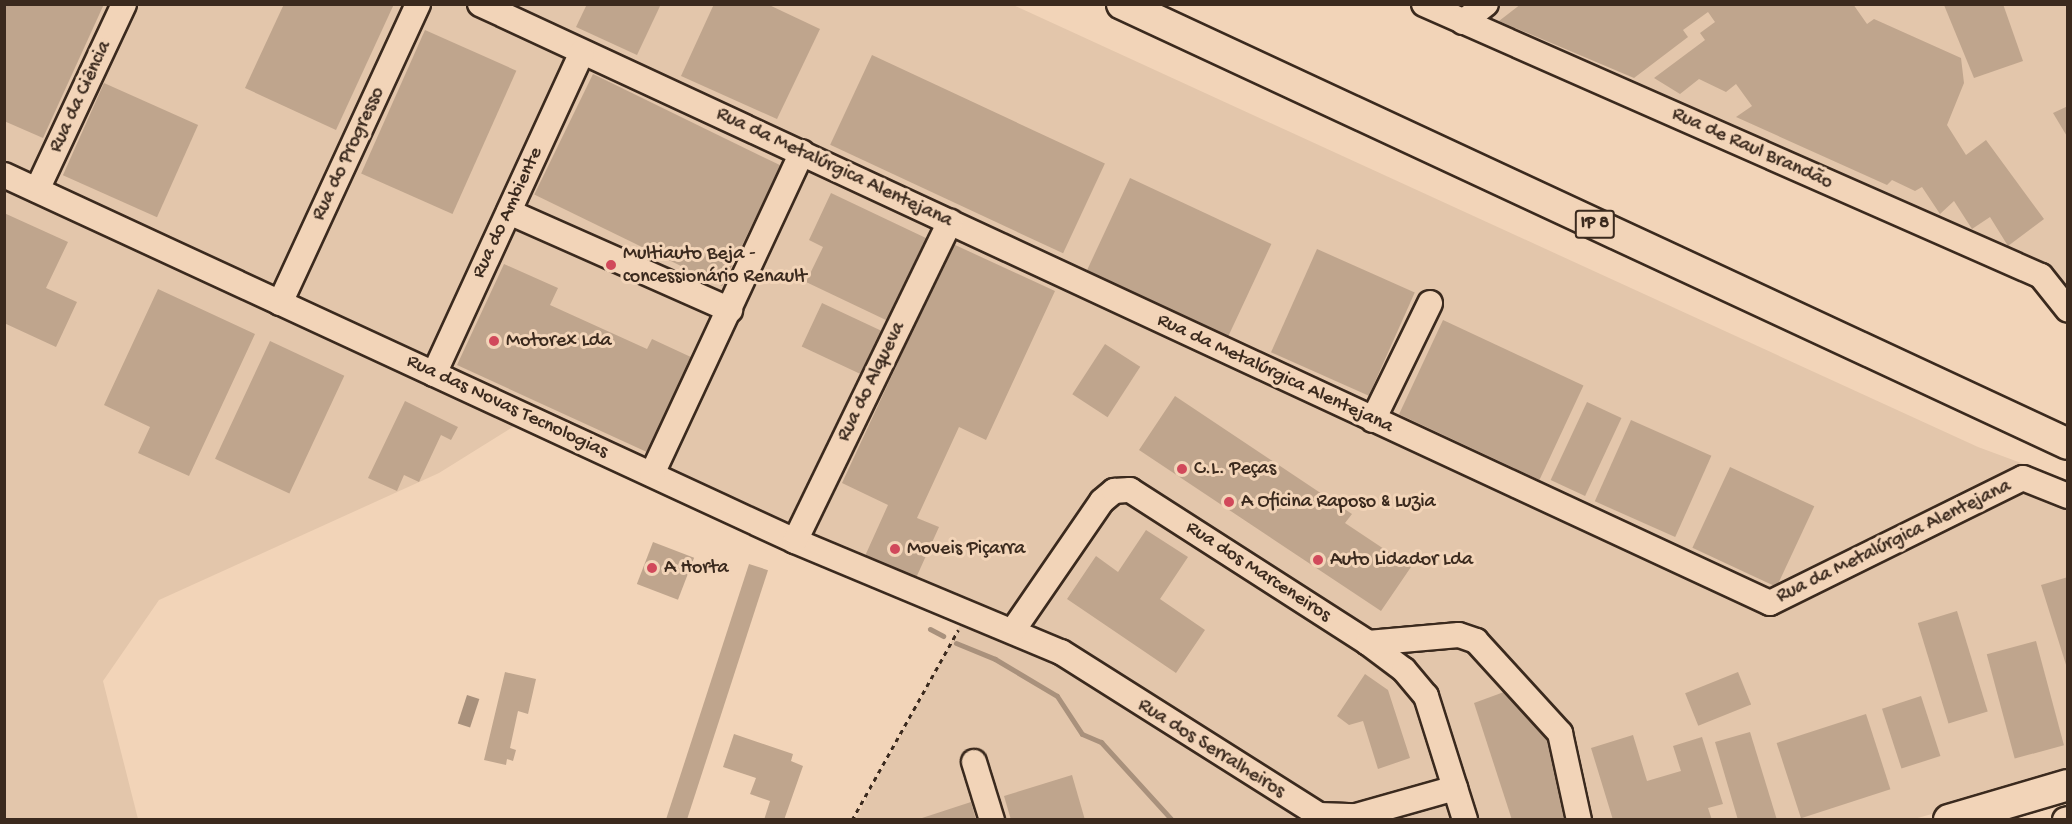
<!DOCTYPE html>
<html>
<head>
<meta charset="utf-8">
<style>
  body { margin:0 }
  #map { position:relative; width:2072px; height:824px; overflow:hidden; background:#f2d4b8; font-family:"Gochi Hand",sans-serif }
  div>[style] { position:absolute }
  .built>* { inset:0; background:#e3c6ab }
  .water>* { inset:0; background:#a9917c; transform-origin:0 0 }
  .stream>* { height:5px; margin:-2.5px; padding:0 2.5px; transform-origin:2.5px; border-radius:2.5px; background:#a9917c }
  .building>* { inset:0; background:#bfa58d; transform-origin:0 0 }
  .path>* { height:3px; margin-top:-1.5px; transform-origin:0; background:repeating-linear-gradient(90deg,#3b2a1e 0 4.5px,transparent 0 9px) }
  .roads { filter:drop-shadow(2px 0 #3b2a1e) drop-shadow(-2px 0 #3b2a1e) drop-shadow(0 2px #3b2a1e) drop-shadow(0 -2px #3b2a1e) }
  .minor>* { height:24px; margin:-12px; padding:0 12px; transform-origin:12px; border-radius:12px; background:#f2d4b8 }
  .major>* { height:30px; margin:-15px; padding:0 15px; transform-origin:15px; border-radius:15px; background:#f2d4b8 }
  .dots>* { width:16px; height:16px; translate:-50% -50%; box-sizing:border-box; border:3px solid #f2d4b8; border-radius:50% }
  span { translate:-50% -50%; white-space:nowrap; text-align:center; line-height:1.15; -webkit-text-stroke:6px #f2d4b8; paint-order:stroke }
  .shield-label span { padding:2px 4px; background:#f2d4b8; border:2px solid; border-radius:4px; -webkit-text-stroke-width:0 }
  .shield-label { font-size:18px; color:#3b2a1e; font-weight:700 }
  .street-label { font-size:20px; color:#3b2a1e }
  .poi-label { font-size:20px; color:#3b2a1e }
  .left { translate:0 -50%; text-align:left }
  .frame { position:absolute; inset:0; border:6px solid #3b2a1e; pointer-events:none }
</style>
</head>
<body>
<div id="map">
  <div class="built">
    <i style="clip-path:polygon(5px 5px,1013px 5px,1978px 447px,2067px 480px,2067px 776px,1914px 819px,855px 820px,967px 613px,527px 418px,439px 473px,159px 600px,103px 681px,138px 819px,5px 819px)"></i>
    <i style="clip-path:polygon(1470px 5px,2067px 5px,2067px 289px,1490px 22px,1486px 12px)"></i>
  </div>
  <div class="water">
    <i style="left:467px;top:695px;width:13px;height:30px;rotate:18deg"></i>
  </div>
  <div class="stream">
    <i style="left:930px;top:629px;width:15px;rotate:28deg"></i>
    <i style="left:956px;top:643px;width:42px;rotate:22.3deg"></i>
    <i style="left:995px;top:659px;width:72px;rotate:30.8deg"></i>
    <i style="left:1057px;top:696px;width:45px;rotate:56.7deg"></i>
    <i style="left:1082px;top:734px;width:21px;rotate:23deg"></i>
    <i style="left:1101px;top:742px;width:105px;rotate:47.7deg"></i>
  </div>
  <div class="building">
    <i style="clip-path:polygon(4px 4px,104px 4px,43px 138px,4px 121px)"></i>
    <i style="clip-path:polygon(284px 4px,394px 4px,336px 130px,245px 88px)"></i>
    <i style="clip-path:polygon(587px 4px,661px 4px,637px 55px,576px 27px)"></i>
    <i style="clip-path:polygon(714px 4px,767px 4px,820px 29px,777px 119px,681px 76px)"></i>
    <i style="clip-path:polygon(1521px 4px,1853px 4px,1867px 24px,1874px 19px,1961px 58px,1964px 83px,1947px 125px,1966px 155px,1986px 140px,2044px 219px,2008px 246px,1990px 217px,1972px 229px,1954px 201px,1940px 214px,1922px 187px,1915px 191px,1892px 180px,1887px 185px,1736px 117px,1752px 106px,1736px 84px,1726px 92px,1699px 79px,1680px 94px,1654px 78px,1705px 40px,1700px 33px,1715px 22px,1708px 12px,1683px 30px,1688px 37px,1634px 78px,1499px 21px)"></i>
    <i style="clip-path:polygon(2003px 4px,2023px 61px,1974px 78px,1944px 5px)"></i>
    <i style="left:425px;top:30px;width:100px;height:157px;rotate:24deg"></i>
    <i style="left:872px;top:55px;width:257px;height:99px;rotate:25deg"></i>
    <i style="left:593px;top:74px;width:209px;height:134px;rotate:26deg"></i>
    <i style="left:104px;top:83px;width:103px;height:101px;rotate:24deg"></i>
    <i style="clip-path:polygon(2068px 106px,2068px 138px,2053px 113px)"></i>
    <i style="left:1130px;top:178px;width:156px;height:102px;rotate:25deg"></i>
    <i style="clip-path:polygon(831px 193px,928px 239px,888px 321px,806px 282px,823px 247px,809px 240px)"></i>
    <i style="clip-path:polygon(4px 213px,68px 242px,46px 288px,77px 302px,56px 347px,4px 323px)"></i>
    <i style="clip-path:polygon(953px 244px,1055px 291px,986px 440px,959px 427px,917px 518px,939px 527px,916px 578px,865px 556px,888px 505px,842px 483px)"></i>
    <i style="left:1317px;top:249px;width:107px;height:113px;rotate:24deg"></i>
    <i style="clip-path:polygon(504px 264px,558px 288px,550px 305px,647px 349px,652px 339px,693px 358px,649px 453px,457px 365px)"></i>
    <i style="clip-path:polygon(158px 289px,255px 334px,189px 476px,138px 453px,150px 427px,104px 405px)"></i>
    <i style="left:822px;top:303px;width:66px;height:48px;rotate:25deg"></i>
    <i style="left:1443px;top:320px;width:155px;height:104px;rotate:25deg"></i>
    <i style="left:270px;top:341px;width:82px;height:130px;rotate:25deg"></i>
    <i style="left:1105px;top:344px;width:42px;height:60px;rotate:33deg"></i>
    <i style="clip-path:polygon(1175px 396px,1352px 514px,1345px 523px,1411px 567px,1381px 611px,1139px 450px)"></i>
    <i style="clip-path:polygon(405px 401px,458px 427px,451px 440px,441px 435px,419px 482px,404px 475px,397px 491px,368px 478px)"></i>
    <i style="left:1587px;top:402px;width:38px;height:86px;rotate:25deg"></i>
    <i style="left:1631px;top:420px;width:88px;height:89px;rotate:24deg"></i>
    <i style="left:1730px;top:467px;width:93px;height:89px;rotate:25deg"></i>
    <i style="clip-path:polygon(1146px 530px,1188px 557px,1160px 599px,1205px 630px,1176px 673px,1067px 599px,1096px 556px,1118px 572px)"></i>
    <i style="left:653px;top:542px;width:44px;height:45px;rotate:21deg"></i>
    <i style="left:749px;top:564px;width:20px;height:271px;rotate:18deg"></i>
    <i style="clip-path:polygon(2068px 577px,2068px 668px,2067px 668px,2041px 585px)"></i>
    <i style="left:1957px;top:611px;width:105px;height:41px;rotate:73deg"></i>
    <i style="left:2036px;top:641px;width:108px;height:51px;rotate:75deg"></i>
    <i style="clip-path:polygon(505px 672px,536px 679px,528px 714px,518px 711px,510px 748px,516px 750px,513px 761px,507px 759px,506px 765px,484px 760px)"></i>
    <i style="left:1738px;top:672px;width:35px;height:57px;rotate:68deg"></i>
    <i style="clip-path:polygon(1365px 674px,1388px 690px,1410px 758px,1378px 769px,1363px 721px,1349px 725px,1337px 716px)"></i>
    <i style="clip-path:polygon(1504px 692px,1557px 750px,1571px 820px,1512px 820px,1474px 703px)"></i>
    <i style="left:1921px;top:696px;width:63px;height:41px;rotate:72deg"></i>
    <i style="left:1866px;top:714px;width:79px;height:94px;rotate:72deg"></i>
    <i style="clip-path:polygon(1750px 732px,1777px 820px,1738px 820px,1715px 742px)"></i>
    <i style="clip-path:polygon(734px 734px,793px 754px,791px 761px,803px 766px,784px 820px,764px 820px,770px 801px,750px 794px,756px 778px,723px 767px)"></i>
    <i style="clip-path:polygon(1633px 735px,1647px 781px,1681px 771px,1673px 746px,1702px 737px,1723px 804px,1708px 808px,1712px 820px,1613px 820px,1591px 748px)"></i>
    <i style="clip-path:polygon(1072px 775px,1085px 820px,1011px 820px,1004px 796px)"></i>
    <i style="clip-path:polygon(971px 802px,976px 820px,919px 820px,919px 819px)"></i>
  </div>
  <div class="path">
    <i style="left:852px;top:820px;width:218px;rotate:-60.8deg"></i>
  </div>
  <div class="roads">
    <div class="minor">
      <i style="left:480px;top:4px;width:1422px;rotate:24.91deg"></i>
      <i style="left:1770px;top:603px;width:282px;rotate:-26.3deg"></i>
      <i style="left:2023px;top:478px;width:48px;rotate:21.8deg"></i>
      <i style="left:1424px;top:4px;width:674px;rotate:23.79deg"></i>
      <i style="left:2041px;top:276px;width:43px;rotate:51.5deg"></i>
      <i style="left:1463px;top:22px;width:29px;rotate:-38deg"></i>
      <i style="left:4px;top:175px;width:872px;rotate:24.83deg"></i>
      <i style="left:795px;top:541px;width:288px;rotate:22.7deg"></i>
      <i style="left:1061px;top:652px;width:305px;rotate:32.3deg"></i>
      <i style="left:1319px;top:815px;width:37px;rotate:2deg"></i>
      <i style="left:1356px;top:816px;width:103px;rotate:-15.8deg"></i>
      <i style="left:37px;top:190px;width:205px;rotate:-64.9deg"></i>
      <i style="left:509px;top:212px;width:242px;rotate:23.9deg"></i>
      <i style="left:280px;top:303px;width:329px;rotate:-65.2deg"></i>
      <i style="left:434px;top:374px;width:354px;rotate:-65.3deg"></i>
      <i style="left:1373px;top:420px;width:130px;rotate:-64deg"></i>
      <i style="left:652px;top:474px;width:355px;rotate:-65deg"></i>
      <i style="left:795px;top:541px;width:355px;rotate:-64.1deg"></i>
      <i style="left:1014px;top:629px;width:155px;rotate:-55.5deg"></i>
      <i style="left:1102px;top:501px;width:16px;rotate:-40deg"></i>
      <i style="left:1114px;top:491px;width:16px;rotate:-4deg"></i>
      <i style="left:1130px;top:490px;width:283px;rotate:32.7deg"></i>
      <i style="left:1368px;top:643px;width:45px;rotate:36.9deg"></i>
      <i style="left:1404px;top:670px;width:34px;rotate:50deg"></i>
      <i style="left:1426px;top:696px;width:130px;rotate:72.5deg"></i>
      <i style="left:1368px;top:643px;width:91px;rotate:-5deg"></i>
      <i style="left:1459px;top:635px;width:18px;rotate:19deg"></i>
      <i style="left:1476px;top:641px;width:125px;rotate:47.6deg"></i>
      <i style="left:1560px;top:733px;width:89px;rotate:77.7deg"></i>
      <i style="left:974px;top:762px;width:61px;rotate:72.8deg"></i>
      <i style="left:2065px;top:820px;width:3px;rotate:-18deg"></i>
    </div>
    <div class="major">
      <i style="left:1122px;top:4px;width:1043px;rotate:24.94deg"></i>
      <i style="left:1949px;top:820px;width:124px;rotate:-16.4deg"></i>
    </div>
  </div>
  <div class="dots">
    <i style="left:611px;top:265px;background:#d1495b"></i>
    <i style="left:494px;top:341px;background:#d1495b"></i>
    <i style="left:1182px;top:469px;background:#d1495b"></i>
    <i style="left:1229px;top:502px;background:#d1495b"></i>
    <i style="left:895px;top:549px;background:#d1495b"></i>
    <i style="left:1318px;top:560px;background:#d1495b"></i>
    <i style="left:652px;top:568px;background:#d1495b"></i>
  </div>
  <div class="shield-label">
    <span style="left:1595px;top:224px">IP 8</span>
  </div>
  <div class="street-label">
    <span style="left:81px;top:97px;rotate:-65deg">Rua da Ciência</span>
    <span style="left:1752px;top:149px;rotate:24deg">Rua de Raul Brandão</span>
    <span style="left:349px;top:154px;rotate:-65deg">Rua do Progresso</span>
    <span style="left:834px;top:168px;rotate:25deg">Rua da Metalúrgica Alentejana</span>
    <span style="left:508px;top:213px;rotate:-65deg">Rua do Ambiente</span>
    <span style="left:1275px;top:374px;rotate:25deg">Rua da Metalúrgica Alentejana</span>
    <span style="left:872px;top:382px;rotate:-64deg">Rua do Alqueva</span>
    <span style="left:507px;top:407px;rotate:25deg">Rua das Novas Tecnologias</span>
    <span style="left:1894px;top:542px;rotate:-26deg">Rua da Metalúrgica Alentejana</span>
    <span style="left:1258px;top:572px;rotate:33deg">Rua dos Marceneiros</span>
    <span style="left:1211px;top:749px;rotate:32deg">Rua dos Serralheiros</span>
  </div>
  <div class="poi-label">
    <span class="left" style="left:623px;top:266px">Multiauto Beja -<br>concessionário Renault</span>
    <span class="left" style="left:506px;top:341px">Motorex Lda</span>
    <span class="left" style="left:1194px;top:469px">C.L. Peças</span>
    <span class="left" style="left:1241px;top:502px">A Oficina Raposo &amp; Luzia</span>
    <span class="left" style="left:907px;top:549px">Moveis Piçarra</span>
    <span class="left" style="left:1330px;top:560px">Auto Lidador Lda</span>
    <span class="left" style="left:664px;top:568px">A Horta</span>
  </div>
  <div class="frame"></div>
</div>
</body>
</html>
